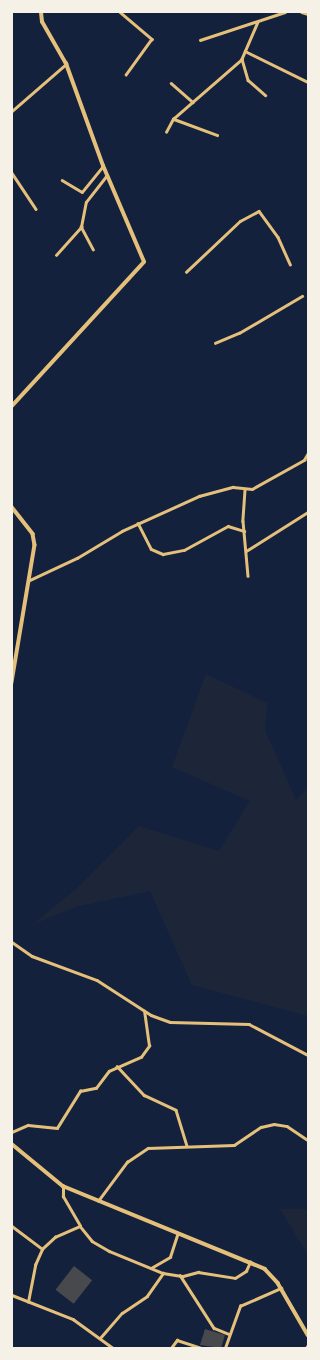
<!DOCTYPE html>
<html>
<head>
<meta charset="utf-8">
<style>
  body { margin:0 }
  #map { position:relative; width:320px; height:1360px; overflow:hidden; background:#14213d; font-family:Roboto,sans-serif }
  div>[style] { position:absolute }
  .green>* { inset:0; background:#1d2539 }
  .building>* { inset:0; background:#48494c; transform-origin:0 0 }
  .minor>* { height:2.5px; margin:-1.25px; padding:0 1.25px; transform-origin:1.25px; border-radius:1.25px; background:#e5c07b }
  .secondary>* { height:3.5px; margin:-1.75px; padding:0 1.75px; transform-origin:1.75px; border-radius:1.75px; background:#e5c07b }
  .primary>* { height:4px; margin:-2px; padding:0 2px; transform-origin:2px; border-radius:2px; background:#e5c07b }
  span { translate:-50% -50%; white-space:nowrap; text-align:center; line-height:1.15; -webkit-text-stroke:3.5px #f6f1e7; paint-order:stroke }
  .frame { position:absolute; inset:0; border:13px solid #f6f1e7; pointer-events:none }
</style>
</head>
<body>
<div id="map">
  <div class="green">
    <i style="clip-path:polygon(206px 674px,267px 703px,265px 730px,296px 800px,308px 788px,308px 1016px,192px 985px,150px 891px,79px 906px,33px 924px,76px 889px,139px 826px,219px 851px,250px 801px,172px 767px)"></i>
    <i style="clip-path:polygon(280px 1209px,308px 1209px,308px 1255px)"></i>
  </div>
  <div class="building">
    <i style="left:74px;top:1266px;width:23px;height:30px;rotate:38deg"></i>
    <i style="clip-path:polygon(205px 1329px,225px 1335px,221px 1348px,200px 1345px)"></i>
  </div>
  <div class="minor">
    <i style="left:120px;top:12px;width:42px;rotate:40.2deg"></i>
    <i style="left:152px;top:39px;width:44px;rotate:125.8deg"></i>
    <i style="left:258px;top:22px;width:40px;rotate:113.4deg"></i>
    <i style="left:242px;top:59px;width:22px;rotate:74deg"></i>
    <i style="left:248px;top:80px;width:23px;rotate:41deg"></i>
    <i style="left:200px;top:40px;width:89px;rotate:-18.2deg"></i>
    <i style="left:245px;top:51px;width:70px;rotate:26.2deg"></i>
    <i style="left:171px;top:83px;width:29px;rotate:41deg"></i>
    <i style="left:12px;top:111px;width:72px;rotate:-41deg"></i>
    <i style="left:174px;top:119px;width:46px;rotate:20.4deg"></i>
    <i style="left:166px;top:132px;width:15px;rotate:-62deg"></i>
    <i style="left:173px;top:119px;width:91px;rotate:-41deg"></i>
    <i style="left:12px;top:173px;width:43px;rotate:56.3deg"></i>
    <i style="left:62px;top:180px;width:23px;rotate:31deg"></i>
    <i style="left:82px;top:192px;width:33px;rotate:-51deg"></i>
    <i style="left:93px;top:250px;width:26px;rotate:-118deg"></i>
    <i style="left:81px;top:227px;width:25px;rotate:-79deg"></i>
    <i style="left:86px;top:202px;width:34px;rotate:-52deg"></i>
    <i style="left:56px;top:255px;width:38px;rotate:-48deg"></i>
    <i style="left:186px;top:272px;width:74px;rotate:-43.4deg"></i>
    <i style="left:240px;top:221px;width:21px;rotate:-28deg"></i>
    <i style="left:259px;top:211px;width:32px;rotate:54deg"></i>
    <i style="left:278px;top:237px;width:30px;rotate:66deg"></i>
    <i style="left:215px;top:343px;width:26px;rotate:-23deg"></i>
    <i style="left:239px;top:333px;width:73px;rotate:-30.4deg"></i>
    <i style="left:245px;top:490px;width:31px;rotate:94deg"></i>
    <i style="left:243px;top:521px;width:55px;rotate:84.8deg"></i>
    <i style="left:138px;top:523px;width:29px;rotate:63deg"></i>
    <i style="left:151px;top:549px;width:13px;rotate:23deg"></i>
    <i style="left:163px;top:554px;width:21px;rotate:-11deg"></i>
    <i style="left:184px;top:550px;width:50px;rotate:-28.6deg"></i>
    <i style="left:228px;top:526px;width:17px;rotate:17deg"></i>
    <i style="left:246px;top:551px;width:73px;rotate:-32.2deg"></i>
    <i style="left:30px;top:580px;width:52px;rotate:-25.1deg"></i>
    <i style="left:77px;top:558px;width:52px;rotate:-31deg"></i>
    <i style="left:122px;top:531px;width:85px;rotate:-24.4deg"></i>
    <i style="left:199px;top:496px;width:35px;rotate:-15deg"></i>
    <i style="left:233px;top:487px;width:19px;rotate:6deg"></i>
    <i style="left:252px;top:489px;width:60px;rotate:-29.1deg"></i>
    <i style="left:304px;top:460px;width:8px;rotate:-60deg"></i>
    <i style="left:12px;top:942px;width:24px;rotate:35deg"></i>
    <i style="left:32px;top:956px;width:69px;rotate:20.3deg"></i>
    <i style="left:97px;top:980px;width:64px;rotate:32.9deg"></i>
    <i style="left:151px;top:1015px;width:20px;rotate:20deg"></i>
    <i style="left:170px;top:1022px;width:79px;rotate:1.5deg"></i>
    <i style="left:249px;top:1024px;width:67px;rotate:27.7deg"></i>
    <i style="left:117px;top:1066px;width:40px;rotate:47deg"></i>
    <i style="left:144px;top:1095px;width:35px;rotate:25deg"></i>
    <i style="left:176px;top:1110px;width:37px;rotate:73deg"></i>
    <i style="left:12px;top:1132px;width:17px;rotate:-24deg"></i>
    <i style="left:28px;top:1125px;width:29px;rotate:6deg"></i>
    <i style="left:57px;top:1128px;width:44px;rotate:-58.1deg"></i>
    <i style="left:80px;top:1091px;width:16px;rotate:-11deg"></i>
    <i style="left:96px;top:1088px;width:21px;rotate:-53deg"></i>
    <i style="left:109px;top:1071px;width:35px;rotate:-24deg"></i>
    <i style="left:141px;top:1057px;width:14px;rotate:-54deg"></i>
    <i style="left:149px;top:1046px;width:35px;rotate:-98deg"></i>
    <i style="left:98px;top:1201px;width:49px;rotate:-53.4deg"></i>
    <i style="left:127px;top:1162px;width:25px;rotate:-34deg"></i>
    <i style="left:148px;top:1148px;width:86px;rotate:-2deg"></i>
    <i style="left:234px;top:1145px;width:32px;rotate:-34deg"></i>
    <i style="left:261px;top:1127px;width:13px;rotate:-13deg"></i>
    <i style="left:274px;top:1124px;width:13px;rotate:9deg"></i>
    <i style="left:287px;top:1126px;width:25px;rotate:34deg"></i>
    <i style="left:12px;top:1226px;width:38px;rotate:37deg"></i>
    <i style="left:80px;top:1226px;width:19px;rotate:51deg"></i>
    <i style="left:92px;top:1241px;width:20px;rotate:30deg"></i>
    <i style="left:109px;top:1251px;width:58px;rotate:22.2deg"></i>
    <i style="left:163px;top:1273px;width:20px;rotate:9deg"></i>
    <i style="left:183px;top:1276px;width:16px;rotate:-15deg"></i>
    <i style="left:198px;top:1272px;width:37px;rotate:9deg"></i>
    <i style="left:235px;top:1278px;width:13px;rotate:-32deg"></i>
    <i style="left:246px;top:1271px;width:10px;rotate:-66deg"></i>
    <i style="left:151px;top:1268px;width:22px;rotate:-30deg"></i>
    <i style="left:170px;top:1257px;width:25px;rotate:-72deg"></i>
    <i style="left:180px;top:1275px;width:63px;rotate:57.3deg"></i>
    <i style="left:214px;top:1328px;width:16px;rotate:22deg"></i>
    <i style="left:12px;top:1295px;width:66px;rotate:21.5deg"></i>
    <i style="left:73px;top:1319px;width:49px;rotate:35.9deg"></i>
    <i style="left:28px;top:1302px;width:38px;rotate:-79deg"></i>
    <i style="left:35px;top:1265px;width:17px;rotate:-66deg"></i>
    <i style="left:42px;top:1249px;width:18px;rotate:-43deg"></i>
    <i style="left:55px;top:1237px;width:27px;rotate:-24deg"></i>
    <i style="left:80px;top:1226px;width:34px;rotate:-120deg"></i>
    <i style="left:63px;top:1197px;width:11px;rotate:-90deg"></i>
    <i style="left:100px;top:1338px;width:33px;rotate:-49deg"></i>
    <i style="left:122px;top:1313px;width:30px;rotate:-34deg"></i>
    <i style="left:147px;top:1296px;width:28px;rotate:-55deg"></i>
    <i style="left:171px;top:1348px;width:10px;rotate:-53deg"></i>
    <i style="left:177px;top:1340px;width:25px;rotate:18deg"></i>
    <i style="left:225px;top:1348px;width:45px;rotate:-70.3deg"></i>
    <i style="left:240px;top:1306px;width:45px;rotate:-23.7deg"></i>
    <i style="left:306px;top:1348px;width:4px;rotate:-56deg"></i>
  </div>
  <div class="secondary">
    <i style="left:12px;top:406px;width:195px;rotate:-47.5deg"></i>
    <i style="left:144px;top:262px;width:104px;rotate:-113.1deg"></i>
    <i style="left:103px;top:166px;width:109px;rotate:-109.9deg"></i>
    <i style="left:66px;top:64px;width:48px;rotate:-119.7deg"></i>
    <i style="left:42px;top:22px;width:10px;rotate:-96deg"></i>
    <i style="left:12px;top:507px;width:34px;rotate:52deg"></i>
    <i style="left:33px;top:534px;width:11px;rotate:80deg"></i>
    <i style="left:35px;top:545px;width:140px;rotate:99.5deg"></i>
    <i style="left:12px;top:1144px;width:66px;rotate:39.5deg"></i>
    <i style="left:63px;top:1186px;width:218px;rotate:22.3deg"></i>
    <i style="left:265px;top:1269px;width:19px;rotate:47deg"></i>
    <i style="left:278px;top:1283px;width:60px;rotate:60deg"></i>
  </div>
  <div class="primary">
    <i style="left:302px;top:12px;width:6px;rotate:18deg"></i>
  </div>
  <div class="frame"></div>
</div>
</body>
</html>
